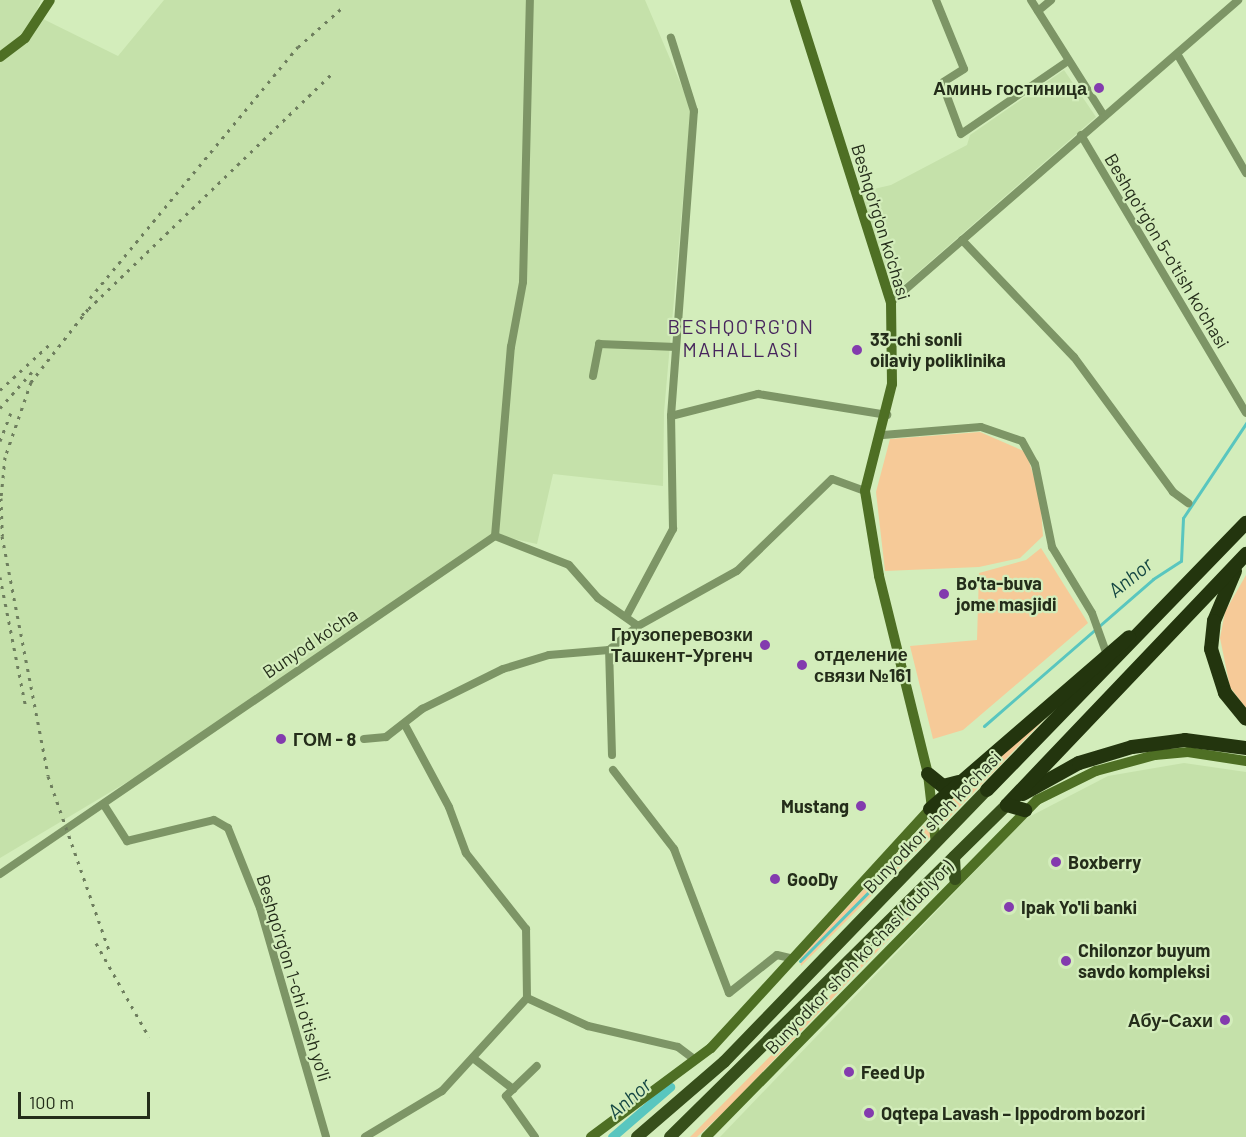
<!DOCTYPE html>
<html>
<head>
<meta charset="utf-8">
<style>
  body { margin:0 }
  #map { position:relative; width:1246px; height:1137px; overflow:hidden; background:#d3edbb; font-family:Barlow,sans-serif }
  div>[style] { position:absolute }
  .built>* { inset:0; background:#c5e1aa }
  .green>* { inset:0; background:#f6ca98 }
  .stream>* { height:3px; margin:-1.5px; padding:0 1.5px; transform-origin:1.5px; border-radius:1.5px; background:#59c6bf }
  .canal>* { height:9px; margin:-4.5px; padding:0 4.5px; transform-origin:4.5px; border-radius:4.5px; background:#59c6bf }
  .street>* { height:8px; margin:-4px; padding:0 4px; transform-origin:4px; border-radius:4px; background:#7d9566 }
  .secondary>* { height:10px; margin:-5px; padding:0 5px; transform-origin:5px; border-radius:5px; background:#4e6f24 }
  .primary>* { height:12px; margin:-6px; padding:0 6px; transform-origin:6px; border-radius:6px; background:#374f1b }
  .highway>* { height:14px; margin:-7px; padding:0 7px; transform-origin:7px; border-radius:7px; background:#23350e }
  .rail>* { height:3px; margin-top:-1.5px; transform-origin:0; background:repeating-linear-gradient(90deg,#6e7e5e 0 3px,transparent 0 9px) }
  .dots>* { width:16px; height:16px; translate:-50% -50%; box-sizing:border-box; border:3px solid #d3edbb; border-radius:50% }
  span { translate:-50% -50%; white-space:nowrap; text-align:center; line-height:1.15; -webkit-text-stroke:4.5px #d3edbb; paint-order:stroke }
  .poi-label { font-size:18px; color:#242d1a; font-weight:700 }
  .right { translate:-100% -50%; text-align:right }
  .left { translate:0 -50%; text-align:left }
  .street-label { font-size:18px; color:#242d1a }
  .neighbourhood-label { font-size:20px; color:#47255d; letter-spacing:1.5px }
  .water-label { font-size:20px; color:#144643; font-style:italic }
  .scale { position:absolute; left:18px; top:1092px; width:132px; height:27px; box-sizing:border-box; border:3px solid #242d1a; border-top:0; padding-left:8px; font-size:18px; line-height:21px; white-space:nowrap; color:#242d1a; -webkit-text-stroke:4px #d3edbb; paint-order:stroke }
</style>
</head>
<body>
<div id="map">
  <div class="built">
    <i style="clip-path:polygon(0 0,41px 0,35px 15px,118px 56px,164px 0,645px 0,691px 108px,664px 412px,663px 486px,553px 474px,537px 544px,495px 535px,154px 766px,0 858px)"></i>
    <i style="clip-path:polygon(1064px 70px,1096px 117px,900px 288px,886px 272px,861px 192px,891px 185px,967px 145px,970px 135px)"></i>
    <i style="clip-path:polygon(1184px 763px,1246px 772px,1246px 1137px,720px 1137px,1025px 819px,1108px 776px)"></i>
  </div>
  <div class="green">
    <i style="clip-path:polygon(980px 432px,1026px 452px,1040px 496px,1043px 536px,1020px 558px,979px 567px,885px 571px,876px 492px,890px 439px)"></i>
    <i style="clip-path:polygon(1041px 548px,1088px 623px,963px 730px,933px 739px,910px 646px,977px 640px,979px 573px,1026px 560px)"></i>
    <i style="clip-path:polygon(1246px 575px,1246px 708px,1230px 687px,1220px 638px,1225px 612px)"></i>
    <i style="clip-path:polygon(1062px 701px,943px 824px,935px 815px)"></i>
    <i style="clip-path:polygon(923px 826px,932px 835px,801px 966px,800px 958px)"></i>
    <i style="clip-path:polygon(945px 880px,730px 1106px,697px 1137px,690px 1137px)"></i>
  </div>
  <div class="stream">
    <i style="left:984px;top:726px;width:224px;rotate:-41deg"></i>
    <i style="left:1153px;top:579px;width:33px;rotate:-33deg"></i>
    <i style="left:1181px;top:561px;width:43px;rotate:-87.3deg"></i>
    <i style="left:1183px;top:518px;width:114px;rotate:-56.4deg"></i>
    <i style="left:800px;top:961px;width:163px;rotate:-45.2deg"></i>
  </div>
  <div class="canal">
    <i style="left:612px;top:1137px;width:77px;rotate:-40.8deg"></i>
  </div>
  <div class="street">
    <i style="left:936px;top:0;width:74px;rotate:67.9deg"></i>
    <i style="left:964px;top:69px;width:26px;rotate:148deg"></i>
    <i style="left:942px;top:83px;width:54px;rotate:69.6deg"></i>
    <i style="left:961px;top:134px;width:130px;rotate:-34.3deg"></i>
    <i style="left:1031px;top:0;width:137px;rotate:57.8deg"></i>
    <i style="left:1038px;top:11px;width:17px;rotate:-40deg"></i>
    <i style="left:1179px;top:57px;width:134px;rotate:60deg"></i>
    <i style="left:1081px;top:135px;width:323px;rotate:59.3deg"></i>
    <i style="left:962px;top:240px;width:162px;rotate:46.3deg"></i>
    <i style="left:1074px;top:357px;width:167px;rotate:53.7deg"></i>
    <i style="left:1173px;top:492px;width:19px;rotate:36deg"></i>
    <i style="left:891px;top:302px;width:460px;rotate:-41deg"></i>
    <i style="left:593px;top:376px;width:33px;rotate:-79deg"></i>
    <i style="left:599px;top:344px;width:77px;rotate:2.2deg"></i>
    <i style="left:671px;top:416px;width:90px;rotate:-14.2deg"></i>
    <i style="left:758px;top:394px;width:131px;rotate:9.2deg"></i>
    <i style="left:883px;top:435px;width:98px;rotate:-4.7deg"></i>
    <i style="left:981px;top:427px;width:43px;rotate:18.9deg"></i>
    <i style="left:1022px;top:441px;width:26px;rotate:61deg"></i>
    <i style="left:1035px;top:464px;width:85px;rotate:78.4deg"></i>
    <i style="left:1052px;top:547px;width:77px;rotate:58.8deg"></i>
    <i style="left:1092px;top:613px;width:41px;rotate:70.3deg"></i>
    <i style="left:495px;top:536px;width:190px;rotate:-85.2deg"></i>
    <i style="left:511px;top:347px;width:66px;rotate:-79.5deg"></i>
    <i style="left:523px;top:282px;width:282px;rotate:-88.6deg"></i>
    <i style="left:626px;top:617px;width:100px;rotate:-61.9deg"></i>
    <i style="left:673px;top:529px;width:113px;rotate:-91deg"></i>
    <i style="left:671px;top:416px;width:306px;rotate:-85.7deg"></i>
    <i style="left:694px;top:111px;width:77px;rotate:-107.5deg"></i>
    <i style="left:364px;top:739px;width:22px;rotate:-5deg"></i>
    <i style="left:386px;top:737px;width:46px;rotate:-37.9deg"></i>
    <i style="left:422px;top:709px;width:90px;rotate:-26.3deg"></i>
    <i style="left:503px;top:669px;width:48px;rotate:-16.9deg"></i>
    <i style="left:549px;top:655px;width:60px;rotate:-4.8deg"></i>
    <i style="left:612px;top:755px;width:105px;rotate:-91.6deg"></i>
    <i style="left:609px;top:650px;width:38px;rotate:-40deg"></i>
    <i style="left:638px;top:626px;width:113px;rotate:-29.1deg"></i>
    <i style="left:737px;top:571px;width:132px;rotate:-44.1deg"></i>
    <i style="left:832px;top:479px;width:35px;rotate:20deg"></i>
    <i style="left:613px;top:770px;width:100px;rotate:52.3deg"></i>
    <i style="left:674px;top:849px;width:154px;rotate:69.1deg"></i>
    <i style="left:729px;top:993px;width:61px;rotate:-38.4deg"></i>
    <i style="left:777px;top:955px;width:13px;rotate:13deg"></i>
    <i style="left:104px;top:805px;width:43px;rotate:57.4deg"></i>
    <i style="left:127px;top:841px;width:89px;rotate:-13.6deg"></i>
    <i style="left:214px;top:820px;width:16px;rotate:30deg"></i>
    <i style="left:228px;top:828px;width:86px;rotate:68.2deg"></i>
    <i style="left:260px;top:908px;width:238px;rotate:73.9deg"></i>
    <i style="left:0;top:874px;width:599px;rotate:-34.33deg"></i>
    <i style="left:495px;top:536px;width:79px;rotate:21.4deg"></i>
    <i style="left:569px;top:565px;width:44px;rotate:48.7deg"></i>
    <i style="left:598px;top:598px;width:49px;rotate:35deg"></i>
    <i style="left:527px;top:998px;width:67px;rotate:24.7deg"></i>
    <i style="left:588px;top:1026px;width:92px;rotate:13.1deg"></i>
    <i style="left:678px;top:1047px;width:20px;rotate:37deg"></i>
    <i style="left:473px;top:1058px;width:51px;rotate:37.8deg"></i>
    <i style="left:513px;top:1089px;width:10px;rotate:135deg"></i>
    <i style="left:506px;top:1096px;width:50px;rotate:54.7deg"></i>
    <i style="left:513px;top:1089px;width:33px;rotate:-44deg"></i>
    <i style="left:365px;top:1137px;width:90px;rotate:-30.9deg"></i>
    <i style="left:442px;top:1091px;width:126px;rotate:-47.6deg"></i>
    <i style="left:527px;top:998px;width:69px;rotate:-90.8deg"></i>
    <i style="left:526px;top:929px;width:97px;rotate:-128.3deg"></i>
    <i style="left:466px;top:853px;width:49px;rotate:-110.3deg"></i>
    <i style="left:449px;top:807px;width:93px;rotate:-118.2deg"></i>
  </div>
  <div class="secondary">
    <i style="left:795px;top:0;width:317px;rotate:72.4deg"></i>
    <i style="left:891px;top:302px;width:82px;rotate:89.3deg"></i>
    <i style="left:892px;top:384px;width:110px;rotate:104.2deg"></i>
    <i style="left:865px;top:491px;width:86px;rotate:80.6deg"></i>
    <i style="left:879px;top:576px;width:204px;rotate:76.1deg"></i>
    <i style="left:928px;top:774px;width:70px;rotate:83.5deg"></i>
    <i style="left:0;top:57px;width:31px;rotate:-37deg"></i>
    <i style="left:25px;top:38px;width:45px;rotate:-56.7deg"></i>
    <i style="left:591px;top:1137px;width:149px;rotate:-36.6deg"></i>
    <i style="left:711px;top:1048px;width:324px;rotate:-47.5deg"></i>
    <i style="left:706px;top:1137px;width:472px;rotate:-45.5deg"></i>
    <i style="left:1037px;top:800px;width:66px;rotate:-26.2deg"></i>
    <i style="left:1096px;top:771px;width:61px;rotate:-15.2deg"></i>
    <i style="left:1155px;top:755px;width:33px;rotate:-5deg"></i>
    <i style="left:1188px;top:752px;width:59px;rotate:8.8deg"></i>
  </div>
  <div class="primary">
    <i style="left:954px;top:857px;width:22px;rotate:87deg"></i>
    <i style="left:637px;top:1137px;width:115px;rotate:-40.8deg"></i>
    <i style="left:724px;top:1062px;width:378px;rotate:-46deg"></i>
    <i style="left:670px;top:1137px;width:473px;rotate:-44.6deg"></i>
  </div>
  <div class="highway">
    <i style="left:1235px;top:571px;width:54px;rotate:112.8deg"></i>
    <i style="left:1214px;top:621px;width:28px;rotate:96deg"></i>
    <i style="left:1211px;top:649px;width:46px;rotate:72.3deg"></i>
    <i style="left:1225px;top:693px;width:33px;rotate:51deg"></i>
    <i style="left:928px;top:774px;width:19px;rotate:39deg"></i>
    <i style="left:943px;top:786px;width:16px;rotate:-14deg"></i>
    <i style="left:987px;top:790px;width:372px;rotate:-45.9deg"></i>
    <i style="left:1023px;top:794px;width:64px;rotate:-29deg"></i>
    <i style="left:1079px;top:763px;width:55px;rotate:-16.8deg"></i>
    <i style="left:1132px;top:747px;width:53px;rotate:-7.5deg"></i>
    <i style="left:1185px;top:740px;width:62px;rotate:7.5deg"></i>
    <i style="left:1007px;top:805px;width:347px;rotate:-46.4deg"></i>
    <i style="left:1007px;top:805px;width:19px;rotate:16deg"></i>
    <i style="left:930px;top:809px;width:263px;rotate:-40.8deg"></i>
  </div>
  <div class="rail">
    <i style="left:90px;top:298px;width:326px;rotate:-50.4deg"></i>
    <i style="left:298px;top:47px;width:60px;rotate:-41.6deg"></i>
    <i style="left:88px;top:309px;width:93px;rotate:128deg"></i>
    <i style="left:31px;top:382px;width:79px;rotate:109.1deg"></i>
    <i style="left:5px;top:457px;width:41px;rotate:95.6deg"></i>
    <i style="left:1px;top:498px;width:38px;rotate:88deg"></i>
    <i style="left:2px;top:536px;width:244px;rotate:79.1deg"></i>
    <i style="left:48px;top:776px;width:184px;rotate:70.7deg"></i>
    <i style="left:82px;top:315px;width:350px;rotate:-44deg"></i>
    <i style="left:0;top:390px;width:67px;rotate:-42.6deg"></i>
    <i style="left:0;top:408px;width:48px;rotate:-48.4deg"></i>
    <i style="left:0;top:441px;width:30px;rotate:-69deg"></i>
    <i style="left:0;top:577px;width:134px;rotate:78.8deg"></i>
    <i style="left:96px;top:943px;width:108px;rotate:60.6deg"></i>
  </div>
  <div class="dots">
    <i style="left:1099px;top:88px;background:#833bae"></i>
    <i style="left:857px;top:350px;background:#833bae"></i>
    <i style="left:944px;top:594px;background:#833bae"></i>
    <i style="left:765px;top:645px;background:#833bae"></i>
    <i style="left:802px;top:665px;background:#833bae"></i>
    <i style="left:281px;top:739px;background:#833bae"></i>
    <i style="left:861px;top:806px;background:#833bae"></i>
    <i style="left:1056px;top:862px;background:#833bae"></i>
    <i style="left:775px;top:879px;background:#833bae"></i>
    <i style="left:1009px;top:907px;background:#833bae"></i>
    <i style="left:1066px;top:961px;background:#833bae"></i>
    <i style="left:1225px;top:1020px;background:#833bae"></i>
    <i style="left:849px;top:1072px;background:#833bae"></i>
    <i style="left:869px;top:1113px;background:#833bae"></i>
  </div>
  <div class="poi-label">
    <span class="right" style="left:1087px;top:88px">Аминь гостиница</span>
    <span class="left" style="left:870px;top:350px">33-chi sonli<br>oilaviy poliklinika</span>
    <span class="left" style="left:956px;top:594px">Bo'ta-buva<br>jome masjidi</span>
    <span class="right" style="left:753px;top:645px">Грузоперевозки<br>Ташкент-Ургенч</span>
    <span class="left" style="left:814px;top:665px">отделение<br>связи №161</span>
    <span class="left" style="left:293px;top:739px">ГОМ - 8</span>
    <span class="right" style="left:849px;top:806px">Mustang</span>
    <span class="left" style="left:1068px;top:862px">Boxberry</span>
    <span class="left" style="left:787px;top:879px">GooDy</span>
    <span class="left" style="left:1021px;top:907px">Ipak Yo'li banki</span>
    <span class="left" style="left:1078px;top:961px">Chilonzor buyum<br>savdo kompleksi</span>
    <span class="right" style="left:1213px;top:1020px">Абу-Сахи</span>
    <span class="left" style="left:861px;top:1072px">Feed Up</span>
    <span class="left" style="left:881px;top:1113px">Oqtepa Lavash – Ippodrom bozori</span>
  </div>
  <div class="street-label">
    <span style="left:881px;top:222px;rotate:73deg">Beshqo'rg'on ko'chasi</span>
    <span style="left:1167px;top:251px;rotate:59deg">Beshqo'rg'on 5-o'tish ko'chasi</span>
    <span style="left:310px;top:643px;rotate:-34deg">Bunyod ko'cha</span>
    <span style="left:932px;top:822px;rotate:-46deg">Bunyodkor shoh ko'chasi</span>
    <span style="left:859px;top:957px;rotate:-46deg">Bunyodkor shoh koʻchasi (dublyor)</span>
    <span style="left:294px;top:978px;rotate:73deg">Beshqo'rg'on 1-chi o'tish yo'li</span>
  </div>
  <div class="neighbourhood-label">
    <span style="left:741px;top:338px">BESHQO'RG'ON<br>MAHALLASI</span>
  </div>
  <div class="water-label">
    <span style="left:1130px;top:577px;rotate:-39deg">Anhor</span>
    <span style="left:629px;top:1098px;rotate:-41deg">Anhor</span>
  </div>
  <div class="scale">100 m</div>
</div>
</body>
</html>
